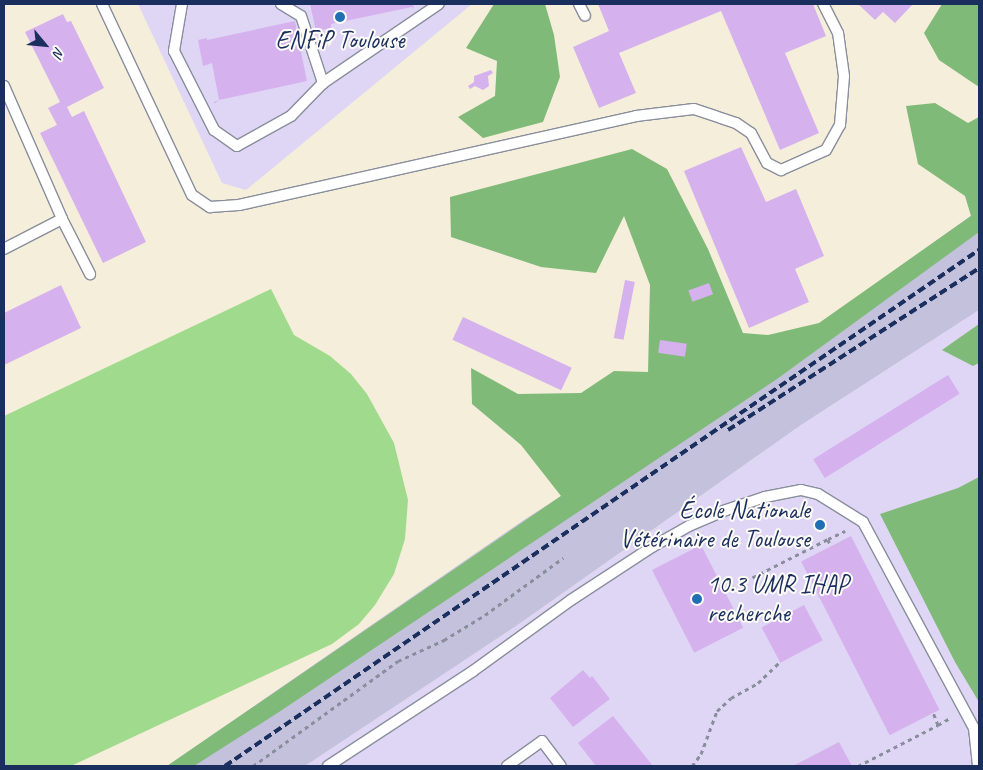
<!DOCTYPE html>
<html>
<head>
<meta charset="utf-8">
<style>
  body { margin:0 }
  #map { position:relative; width:983px; height:770px; overflow:hidden; background:#f5eeda; font-family:Caveat,sans-serif }
  div>[style] { position:absolute }
  .built>* { inset:0; background:#dfd5f5 }
  .industrial>* { inset:0; background:#c3c1db }
  .green>* { inset:0; background:#a0da8d }
  .forest>* { inset:0; background:#80ba78 }
  .building>* { inset:0; background:#d5b2ee; transform-origin:0 0 }
  .path>* { height:3px; margin-top:-1.5px; transform-origin:0; background:repeating-linear-gradient(90deg,#888e9c 0 4px,transparent 0 8px) }
  .roads { filter:drop-shadow(1px 0 #888e9c) drop-shadow(-1px 0 #888e9c) drop-shadow(0 1px #888e9c) drop-shadow(0 -1px #888e9c) }
  .service>* { height:10px; margin:-5px; padding:0 5px; transform-origin:5px; border-radius:5px; background:#fff }
  .rail>* { height:4px; margin-top:-2px; transform-origin:0; background:repeating-linear-gradient(90deg,#1b2f5e 0 8px,transparent 0 12px) }
  .dots>* { width:14px; height:14px; translate:-50% -50%; box-sizing:border-box; border:2px solid #fdfcf7; border-radius:50% }
  span { translate:-50% -50%; white-space:nowrap; text-align:center; line-height:1.15; -webkit-text-stroke:4px #fdfcf7; paint-order:stroke }
  .poi-label { font-size:25px; color:#1b2f5e }
  .right { translate:-100% -50%; text-align:right }
  .left { translate:0 -50%; text-align:left }
  .frame { position:absolute; inset:0; border:5px solid #1b2f5e; pointer-events:none }
  .north { position:absolute; left:20px; top:20px; width:50px; height:50px; -webkit-text-stroke:4px #fdfcf7; paint-order:stroke; rotate:118deg; font-size:14px; font-weight:700; line-height:20px; text-align:center; color:#1b2f5e }
  .north::after { content:''; display:block; margin:auto; width:18px; height:22px; background:#1b2f5e; clip-path:polygon(50% 0,100% 100%,50% 72%,0 100%) }
</style>
</head>
<body>
<div id="map">
  <div class="built">
    <i style="clip-path:polygon(138px 4px,472px 4px,246px 190px,222px 183px)"></i>
    <i style="clip-path:polygon(979px 310px,979px 766px,305px 766px,519px 624px,801px 425px)"></i>
  </div>
  <div class="industrial">
    <i style="clip-path:polygon(979px 210px,979px 310px,801px 425px,519px 624px,305px 766px,167px 766px,521px 522px,750px 373px)"></i>
  </div>
  <div class="green">
    <i style="clip-path:polygon(271px 289px,294px 335px,330px 356px,351px 374px,367px 394px,394px 443px,408px 500px,405px 539px,394px 574px,375px 605px,359px 624px,332px 644px,71px 766px,4px 766px,4px 416px)"></i>
  </div>
  <div class="forest">
    <i style="clip-path:polygon(494px 4px,545px 4px,554px 35px,560px 77px,543px 122px,483px 138px,458px 117px,495px 96px,497px 61px,466px 48px)"></i>
    <i style="clip-path:polygon(942px 4px,979px 4px,979px 87px,939px 60px,924px 33px)"></i>
    <i style="clip-path:polygon(935px 103px,968px 123px,979px 117px,979px 232px,777px 379px,279px 712px,194px 766px,167px 766px,561px 496px,521px 445px,472px 404px,471px 368px,518px 394px,581px 393px,614px 371px,648px 372px,650px 285px,624px 216px,596px 273px,541px 267px,451px 237px,450px 197px,632px 149px,667px 169px,708px 249px,743px 333px,768px 335px,819px 323px,971px 216px,965px 196px,918px 164px,906px 106px)"></i>
    <i style="clip-path:polygon(979px 324px,979px 363px,973px 366px,942px 350px)"></i>
    <i style="clip-path:polygon(979px 477px,979px 702px,955px 662px,880px 514px,958px 488px)"></i>
  </div>
  <div class="building">
    <i style="clip-path:polygon(310px 4px,413px 4px,414px 9px,412px 7px,331px 24px,331px 28px,316px 31px)"></i>
    <i style="clip-path:polygon(598px 4px,813px 4px,826px 36px,785px 53px,819px 133px,780px 150px,721px 11px,619px 53px,636px 93px,599px 108px,573px 47px,609px 31px)"></i>
    <i style="clip-path:polygon(858px 4px,913px 4px,895px 23px,883px 12px,875px 20px)"></i>
    <i style="clip-path:polygon(63px 14px,67px 22px,71px 21px,104px 88px,67px 107px,72px 117px,84px 111px,146px 242px,103px 263px,40px 133px,57px 125px,48px 108px,60px 102px,25px 32px)"></i>
    <i style="clip-path:polygon(295px 21px,298px 36px,300px 36px,302px 42px,299px 42px,307px 81px,219px 100px,214px 104px,214px 102px,219px 100px,212px 63px,203px 66px,198px 40px,207px 38px,207px 40px)"></i>
    <i style="clip-path:polygon(491px 70px,493px 73px,488px 76px,489px 86px,483px 90px,475px 86px,470px 89px,468px 86px,474px 82px,474px 76px)"></i>
    <i style="clip-path:polygon(741px 147px,766px 202px,796px 189px,824px 256px,795px 269px,809px 302px,749px 328px,684px 171px)"></i>
    <i style="left:625px;top:280px;width:10px;height:59px;rotate:11deg"></i>
    <i style="left:709px;top:283px;width:12px;height:22px;rotate:70deg"></i>
    <i style="clip-path:polygon(61px 285px,81px 328px,4px 365px,4px 313px)"></i>
    <i style="left:463px;top:317px;width:120px;height:25px;rotate:25deg"></i>
    <i style="left:660px;top:340px;width:27px;height:13px;rotate:8deg"></i>
    <i style="left:948px;top:375px;width:22px;height:159px;rotate:58deg"></i>
    <i style="left:851px;top:536px;width:195px;height:56px;rotate:63deg"></i>
    <i style="left:701px;top:545px;width:93px;height:55px;rotate:63deg"></i>
    <i style="left:804px;top:605px;width:40px;height:48px;rotate:62deg"></i>
    <i style="clip-path:polygon(583px 670px,590px 678px,592px 676px,610px 699px,573px 727px,550px 698px)"></i>
    <i style="clip-path:polygon(613px 716px,653px 766px,596px 766px,578px 743px)"></i>
    <i style="clip-path:polygon(839px 742px,852px 766px,793px 766px)"></i>
  </div>
  <div class="path">
    <i style="left:828px;top:539px;width:19px;rotate:-25deg"></i>
    <i style="left:724px;top:592px;width:117px;rotate:-27deg"></i>
    <i style="left:828px;top:539px;width:6px;rotate:72deg"></i>
    <i style="left:938px;top:725px;width:14px;rotate:-30deg"></i>
    <i style="left:253px;top:766px;width:179px;rotate:-35.9deg"></i>
    <i style="left:398px;top:661px;width:51px;rotate:-24.5deg"></i>
    <i style="left:444px;top:640px;width:48px;rotate:-31.4deg"></i>
    <i style="left:485px;top:615px;width:97px;rotate:-36.2deg"></i>
    <i style="left:692px;top:766px;width:15px;rotate:-53deg"></i>
    <i style="left:701px;top:754px;width:46px;rotate:-69.6deg"></i>
    <i style="left:717px;top:711px;width:19px;rotate:-43deg"></i>
    <i style="left:731px;top:698px;width:31px;rotate:-29deg"></i>
    <i style="left:758px;top:683px;width:30px;rotate:-44deg"></i>
    <i style="left:858px;top:766px;width:90px;rotate:-27.1deg"></i>
    <i style="left:938px;top:725px;width:14px;rotate:-111deg"></i>
  </div>
  <div class="roads">
    <div class="service">
      <i style="left:102px;top:4px;width:211px;rotate:64.8deg"></i>
      <i style="left:192px;top:195px;width:22px;rotate:34deg"></i>
      <i style="left:210px;top:207px;width:29px;rotate:-4deg"></i>
      <i style="left:239px;top:205px;width:407px;rotate:-12.6deg"></i>
      <i style="left:636px;top:116px;width:58px;rotate:-6.9deg"></i>
      <i style="left:694px;top:109px;width:44px;rotate:18.4deg"></i>
      <i style="left:736px;top:123px;width:18px;rotate:34deg"></i>
      <i style="left:751px;top:133px;width:34px;rotate:62deg"></i>
      <i style="left:767px;top:163px;width:16px;rotate:27deg"></i>
      <i style="left:781px;top:170px;width:49px;rotate:-24deg"></i>
      <i style="left:826px;top:150px;width:29px;rotate:-61deg"></i>
      <i style="left:840px;top:125px;width:49px;rotate:-85.3deg"></i>
      <i style="left:844px;top:76px;width:43px;rotate:-97.9deg"></i>
      <i style="left:838px;top:33px;width:33px;rotate:-117deg"></i>
      <i style="left:182px;top:4px;width:48px;rotate:99.7deg"></i>
      <i style="left:174px;top:51px;width:89px;rotate:63.1deg"></i>
      <i style="left:214px;top:130px;width:28px;rotate:35deg"></i>
      <i style="left:237px;top:146px;width:62px;rotate:-29.1deg"></i>
      <i style="left:291px;top:116px;width:46px;rotate:-45.9deg"></i>
      <i style="left:323px;top:83px;width:140px;rotate:-34.3deg"></i>
      <i style="left:281px;top:4px;width:23px;rotate:31deg"></i>
      <i style="left:301px;top:16px;width:71px;rotate:71.8deg"></i>
      <i style="left:579px;top:4px;width:13px;rotate:63deg"></i>
      <i style="left:4px;top:86px;width:145px;rotate:66.4deg"></i>
      <i style="left:62px;top:219px;width:65px;rotate:152.7deg"></i>
      <i style="left:62px;top:219px;width:62px;rotate:63deg"></i>
      <i style="left:328px;top:766px;width:173px;rotate:-33.2deg"></i>
      <i style="left:473px;top:671px;width:121px;rotate:-35.9deg"></i>
      <i style="left:571px;top:600px;width:97px;rotate:-33.2deg"></i>
      <i style="left:652px;top:547px;width:43px;rotate:-29.6deg"></i>
      <i style="left:689px;top:526px;width:40px;rotate:-23.4deg"></i>
      <i style="left:726px;top:510px;width:41px;rotate:-18.4deg"></i>
      <i style="left:765px;top:497px;width:37px;rotate:-11deg"></i>
      <i style="left:801px;top:490px;width:17px;rotate:13deg"></i>
      <i style="left:818px;top:494px;width:53px;rotate:31.9deg"></i>
      <i style="left:863px;top:522px;width:234px;rotate:61.7deg"></i>
      <i style="left:974px;top:728px;width:38px;rotate:84deg"></i>
      <i style="left:507px;top:766px;width:43px;rotate:-35.5deg"></i>
      <i style="left:542px;top:741px;width:31px;rotate:53deg"></i>
    </div>
  </div>
  <div class="rail">
    <i style="left:728px;top:430px;width:299px;rotate:-32.8deg"></i>
    <i style="left:225px;top:766px;width:914px;rotate:-34.39deg"></i>
  </div>
  <div class="dots">
    <i style="left:340px;top:17px;background:#1f6fb2"></i>
    <i style="left:820px;top:525px;background:#1f6fb2"></i>
    <i style="left:697px;top:599px;background:#1f6fb2"></i>
  </div>
  <div class="poi-label">
    <span style="left:340px;top:40px">ENFiP Toulouse</span>
    <span class="right" style="left:810px;top:525px">École Nationale<br>Vétérinaire de Toulouse</span>
    <span class="left" style="left:707px;top:599px">10.3 UMR IHAP<br>recherche</span>
  </div>
  <div class="frame"></div>
  <div class="north">N</div>
</div>
</body>
</html>
